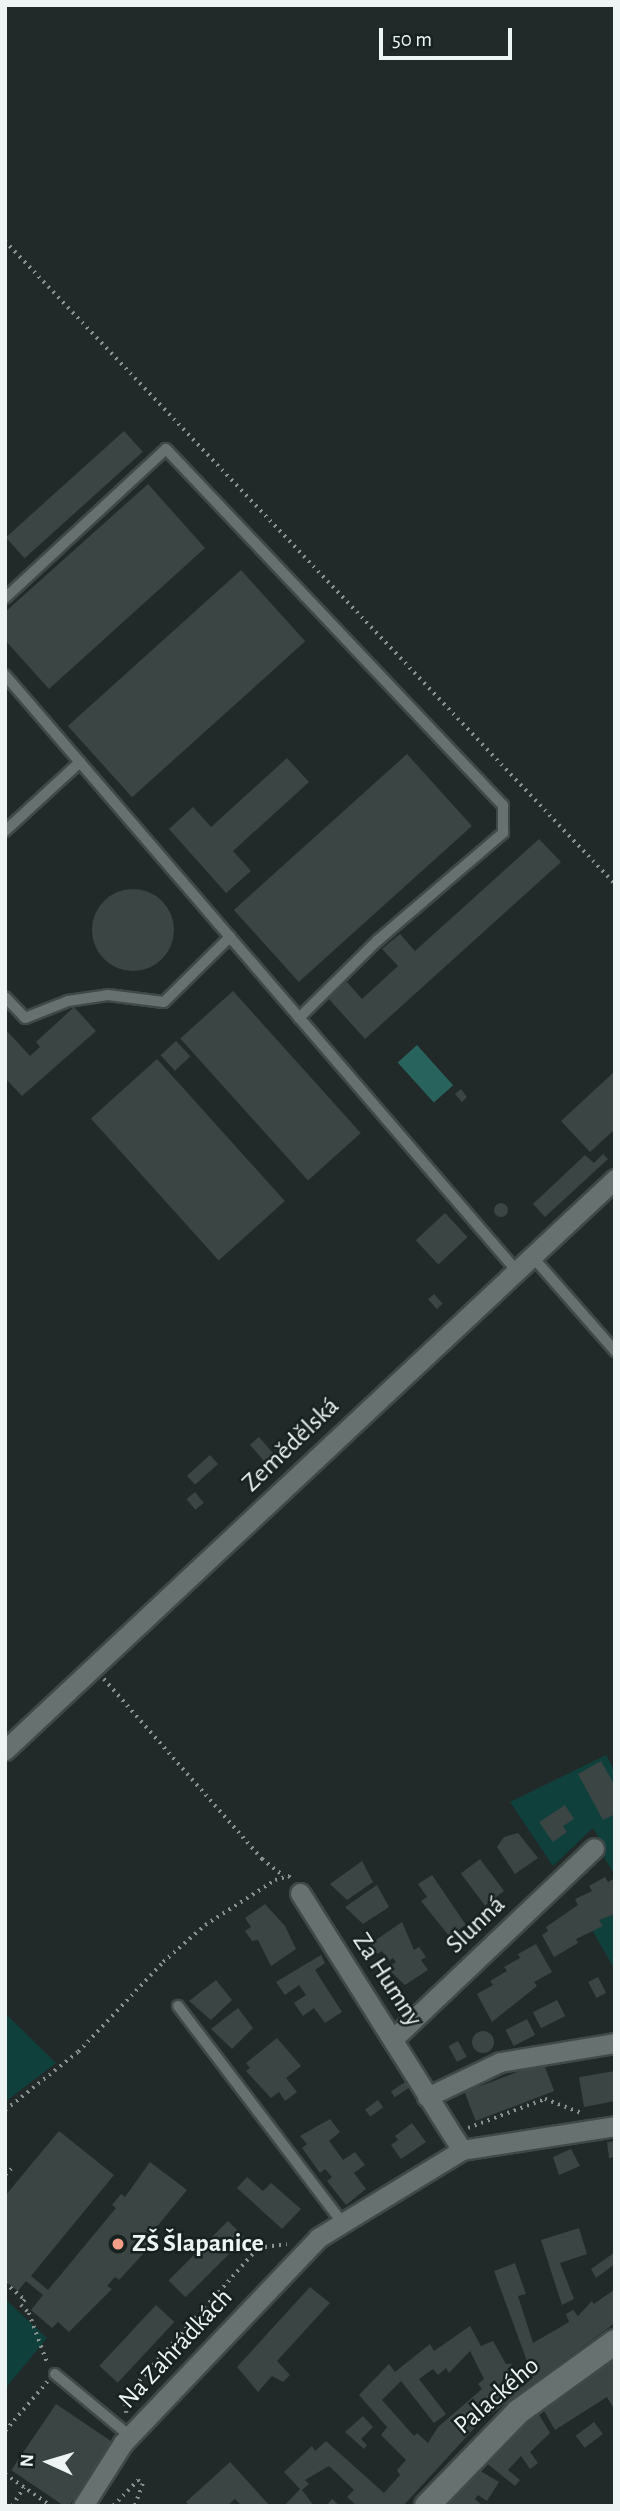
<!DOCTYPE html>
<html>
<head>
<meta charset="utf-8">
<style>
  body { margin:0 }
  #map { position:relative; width:620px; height:2511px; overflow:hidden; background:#212a29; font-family:"Alegreya Sans",sans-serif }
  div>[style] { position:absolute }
  .green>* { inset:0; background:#0f403c }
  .water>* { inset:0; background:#29635d; transform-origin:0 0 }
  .building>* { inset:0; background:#3b4544; transform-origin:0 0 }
  .round { border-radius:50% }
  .path>* { height:3.5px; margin-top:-1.75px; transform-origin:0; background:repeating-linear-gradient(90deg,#8a9291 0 2px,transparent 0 7px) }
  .roads { filter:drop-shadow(2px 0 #404948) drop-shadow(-2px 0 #404948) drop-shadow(0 2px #404948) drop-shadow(0 -2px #404948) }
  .service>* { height:10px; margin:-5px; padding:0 5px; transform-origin:5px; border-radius:5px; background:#677270 }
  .minor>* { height:19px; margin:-9.5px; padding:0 9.5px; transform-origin:9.5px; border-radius:9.5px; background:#677270 }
  .tertiary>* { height:24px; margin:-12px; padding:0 12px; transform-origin:12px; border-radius:12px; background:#677270 }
  .dots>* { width:19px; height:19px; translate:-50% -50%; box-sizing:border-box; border:4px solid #17211f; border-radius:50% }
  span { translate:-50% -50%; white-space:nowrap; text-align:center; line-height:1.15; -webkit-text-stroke:5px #17211f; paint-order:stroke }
  .street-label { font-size:26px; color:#edf4f3 }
  .poi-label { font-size:26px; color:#edf4f3; font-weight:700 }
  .left { translate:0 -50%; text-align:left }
  .frame { position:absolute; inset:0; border:7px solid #edf4f3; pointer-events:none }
  .north { position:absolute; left:14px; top:2427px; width:70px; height:70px; -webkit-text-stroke:5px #17211f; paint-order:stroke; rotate:274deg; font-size:19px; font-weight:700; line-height:28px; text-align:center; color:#edf4f3 }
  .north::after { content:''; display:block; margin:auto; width:24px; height:32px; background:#edf4f3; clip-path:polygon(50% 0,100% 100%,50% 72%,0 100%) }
  .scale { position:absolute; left:379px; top:28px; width:133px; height:32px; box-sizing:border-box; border:4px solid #edf4f3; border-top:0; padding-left:9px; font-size:21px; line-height:24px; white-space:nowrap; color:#edf4f3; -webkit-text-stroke:5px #17211f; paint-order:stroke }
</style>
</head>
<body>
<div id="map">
  <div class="green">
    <i style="clip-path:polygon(606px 1755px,615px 1772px,615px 1875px,595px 1843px,599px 1838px,593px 1828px,553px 1866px,510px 1802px)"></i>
    <i style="clip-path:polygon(615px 1914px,615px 1970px,592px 1930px,603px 1926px,599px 1920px)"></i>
    <i style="clip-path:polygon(5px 2013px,56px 2063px,5px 2102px)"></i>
    <i style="clip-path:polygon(5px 2299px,47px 2338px,5px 2389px)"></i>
  </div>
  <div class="water">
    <i style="left:417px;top:1045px;width:54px;height:26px;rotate:48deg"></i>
  </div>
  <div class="building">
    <i style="left:124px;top:431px;width:28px;height:159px;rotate:48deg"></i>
    <i style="clip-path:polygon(148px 484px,205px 548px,49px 689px,5px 640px,5px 612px)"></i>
    <i style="left:241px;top:570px;width:96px;height:233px;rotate:48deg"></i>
    <i style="left:407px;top:754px;width:97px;height:233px;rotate:48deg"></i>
    <i style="clip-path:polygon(287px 758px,309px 782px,233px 851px,251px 871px,226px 893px,169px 829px,193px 807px,211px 827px)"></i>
    <i style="clip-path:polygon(539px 839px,561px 862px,365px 1039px,328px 998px,347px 982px,362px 999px,398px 966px,382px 949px,400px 934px,415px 951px)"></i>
    <i class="round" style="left:92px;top:889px;width:82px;height:82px"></i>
    <i style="left:233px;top:991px;width:191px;height:71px;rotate:48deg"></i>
    <i style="clip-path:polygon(74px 1007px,96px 1031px,22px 1096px,5px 1078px,5px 1029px,30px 1056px,40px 1047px,36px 1042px)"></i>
    <i style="left:176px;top:1041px;width:21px;height:21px;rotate:47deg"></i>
    <i style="left:157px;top:1059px;width:191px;height:89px;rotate:48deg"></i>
    <i style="clip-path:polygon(615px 1071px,615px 1129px,590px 1152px,561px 1121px)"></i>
    <i style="clip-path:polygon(461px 1089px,467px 1097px,462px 1102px,455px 1094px)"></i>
    <i style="clip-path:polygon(603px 1154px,608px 1159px,545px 1217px,533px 1204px,585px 1155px,594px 1163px)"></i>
    <i class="round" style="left:494px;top:1203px;width:14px;height:14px"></i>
    <i style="left:445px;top:1213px;width:33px;height:40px;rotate:47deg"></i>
    <i style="left:434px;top:1294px;width:13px;height:8px;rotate:48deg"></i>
    <i style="left:259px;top:1437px;width:30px;height:12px;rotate:49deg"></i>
    <i style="left:210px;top:1455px;width:12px;height:31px;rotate:48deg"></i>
    <i style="left:195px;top:1492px;width:14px;height:11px;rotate:51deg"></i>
    <i style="clip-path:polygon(601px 1761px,615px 1786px,615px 1814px,603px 1820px,578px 1774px)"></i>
    <i style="clip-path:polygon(565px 1805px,574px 1819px,563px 1826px,567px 1832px,553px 1842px,539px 1822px)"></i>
    <i style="clip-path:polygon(518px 1833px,538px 1858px,515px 1874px,497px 1847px,504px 1837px)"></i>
    <i style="left:480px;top:1859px;width:40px;height:24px;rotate:53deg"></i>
    <i style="clip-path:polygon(362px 1861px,373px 1882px,347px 1900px,330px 1884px)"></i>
    <i style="clip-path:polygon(432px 1875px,466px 1925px,449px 1936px,421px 1901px,427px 1897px,418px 1884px)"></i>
    <i style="clip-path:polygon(605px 1877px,608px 1882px,615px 1878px,615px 1914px,599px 1920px,603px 1926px,576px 1939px,578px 1943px,554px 1957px,542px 1935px,548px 1931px,546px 1927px,578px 1905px,575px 1899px,592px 1891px,589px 1886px)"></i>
    <i style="clip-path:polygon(377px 1885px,389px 1907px,363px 1924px,345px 1907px)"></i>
    <i style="clip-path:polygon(265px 1904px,285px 1926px,296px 1949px,271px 1966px,258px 1940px,252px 1941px,245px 1931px,251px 1927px,245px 1918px)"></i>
    <i style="clip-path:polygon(402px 1922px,414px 1950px,419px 1947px,426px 1957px,421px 1960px,428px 1970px,405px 1985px,387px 1968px,396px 1962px,393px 1958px,389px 1961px,382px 1951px,377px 1954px,370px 1944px)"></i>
    <i style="clip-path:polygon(536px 1944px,552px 1972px,534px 1982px,537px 1986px,492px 2022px,477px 1994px,493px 1985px,490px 1981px,507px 1971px,504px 1967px,520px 1958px,518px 1954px)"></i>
    <i style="clip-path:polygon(321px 1955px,325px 1963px,315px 1970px,342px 2012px,325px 2023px,314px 2008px,303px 2016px,294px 2003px,306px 1995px,299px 1985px,285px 1995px,276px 1982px)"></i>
    <i style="left:598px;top:1977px;width:18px;height:11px;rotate:63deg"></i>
    <i style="clip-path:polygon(216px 1980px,232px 2000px,211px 2020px,189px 2001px)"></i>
    <i style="left:557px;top:2000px;width:18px;height:27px;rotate:63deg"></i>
    <i style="clip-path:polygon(238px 2008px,253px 2028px,232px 2049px,211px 2029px)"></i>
    <i style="left:527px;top:2019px;width:18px;height:24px;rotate:63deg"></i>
    <i class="round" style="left:472px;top:2031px;width:22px;height:22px"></i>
    <i style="clip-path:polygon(277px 2038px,301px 2066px,286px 2078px,297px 2092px,285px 2101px,279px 2092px,271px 2098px,246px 2071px,250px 2068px,246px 2063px)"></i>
    <i style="left:458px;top:2041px;width:18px;height:11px;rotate:61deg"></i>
    <i style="left:543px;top:2062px;width:31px;height:84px;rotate:69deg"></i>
    <i style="clip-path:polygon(615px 2071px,615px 2101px,584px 2107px,579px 2077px)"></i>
    <i style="left:405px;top:2082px;width:7px;height:17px;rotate:56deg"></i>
    <i style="left:378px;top:2100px;width:9px;height:16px;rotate:54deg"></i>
    <i style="clip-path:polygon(330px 2119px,340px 2132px,329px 2141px,341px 2157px,343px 2160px,355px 2152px,365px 2165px,354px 2173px,366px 2189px,346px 2205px,327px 2181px,332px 2177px,325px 2169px,320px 2173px,302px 2148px,307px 2144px,300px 2136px)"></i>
    <i style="clip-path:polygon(412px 2123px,426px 2142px,401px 2159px,391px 2145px,398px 2140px,395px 2136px)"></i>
    <i style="clip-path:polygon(59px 2131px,114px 2175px,31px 2276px,48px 2290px,116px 2208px,112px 2205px,121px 2194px,125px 2197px,150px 2162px,187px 2190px,150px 2235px,156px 2240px,119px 2280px,115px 2277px,107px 2286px,112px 2289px,69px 2332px,58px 2322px,52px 2328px,31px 2310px,43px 2295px,26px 2281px,18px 2291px,5px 2281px,5px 2196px)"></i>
    <i style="clip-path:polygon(615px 2141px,615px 2157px,609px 2158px,607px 2142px)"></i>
    <i style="clip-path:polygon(571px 2149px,580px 2166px,559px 2175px,553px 2157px)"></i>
    <i style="clip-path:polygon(247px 2177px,263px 2191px,271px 2183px,301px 2209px,282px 2229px,237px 2188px)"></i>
    <i style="left:228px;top:2221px;width:24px;height:84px;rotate:45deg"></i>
    <i style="clip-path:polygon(579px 2228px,587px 2254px,560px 2263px,574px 2299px,562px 2305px,541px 2240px)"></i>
    <i style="clip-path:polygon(615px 2252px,615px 2264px,596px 2278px,591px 2269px)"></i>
    <i style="clip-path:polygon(evenodd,515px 2263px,526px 2294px,518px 2296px,533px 2343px,569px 2322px,566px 2314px,573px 2310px,578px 2316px,592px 2301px,594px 2304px,615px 2289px,615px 2323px,479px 2423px,403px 2506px,357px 2506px,347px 2497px,354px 2490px,329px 2466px,305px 2480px,309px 2484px,302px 2490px,314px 2506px,284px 2506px,300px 2489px,284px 2472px,312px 2446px,315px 2451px,326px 2441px,384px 2493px,400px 2475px,397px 2470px,406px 2460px,381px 2435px,387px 2427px,359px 2395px,389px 2364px,395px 2372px,430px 2344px,434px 2351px,470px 2326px,481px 2346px,493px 2341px,506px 2364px,512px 2364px,518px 2372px,528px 2364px,494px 2271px,515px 2263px,470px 2351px,484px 2379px,478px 2384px,482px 2389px,438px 2427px,428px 2443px,417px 2433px,414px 2436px,382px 2400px,401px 2381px,434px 2423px,446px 2414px,419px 2379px,433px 2369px,438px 2375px,446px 2368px,449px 2373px,470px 2351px)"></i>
    <i style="clip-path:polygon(310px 2287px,330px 2303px,277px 2361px,290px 2375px,283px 2382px,272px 2376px,258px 2392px,237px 2367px)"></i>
    <i style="left:156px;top:2305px;width:25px;height:83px;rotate:43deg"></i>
    <i style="clip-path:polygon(615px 2358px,615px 2411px,607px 2397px,555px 2430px,543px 2409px)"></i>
    <i style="left:56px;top:2404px;width:68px;height:80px;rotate:34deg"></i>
    <i style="clip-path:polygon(538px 2413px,550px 2433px,530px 2452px,538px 2463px,530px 2469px,521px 2456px,508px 2470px,520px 2480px,515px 2486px,484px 2461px)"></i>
    <i style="clip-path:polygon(363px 2416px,373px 2427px,361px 2439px,367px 2445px,364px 2449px,345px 2432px)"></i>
    <i style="left:594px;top:2422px;width:15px;height:23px;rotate:53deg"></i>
    <i style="clip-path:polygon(230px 2462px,270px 2506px,242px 2506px,235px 2499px,227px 2506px,189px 2506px,186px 2502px)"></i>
    <i style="clip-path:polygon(477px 2469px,499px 2482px,487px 2501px,478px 2495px,475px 2499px,483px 2506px,443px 2506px)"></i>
    <i style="clip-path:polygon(332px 2499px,340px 2506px,326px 2506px)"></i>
  </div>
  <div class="path">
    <i style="left:5px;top:241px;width:886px;rotate:46.51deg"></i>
    <i style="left:104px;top:1679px;width:240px;rotate:48.7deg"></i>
    <i style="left:262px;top:1859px;width:28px;rotate:38deg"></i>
    <i style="left:5px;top:2110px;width:93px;rotate:-38.5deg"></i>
    <i style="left:78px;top:2052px;width:124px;rotate:-46.6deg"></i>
    <i style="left:163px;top:1962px;width:56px;rotate:-41.4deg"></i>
    <i style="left:205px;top:1925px;width:83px;rotate:-32.7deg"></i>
    <i style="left:275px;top:1880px;width:15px;rotate:-16deg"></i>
    <i style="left:289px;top:1876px;width:5px;rotate:53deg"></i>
    <i style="left:468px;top:2128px;width:82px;rotate:-20.6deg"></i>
    <i style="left:545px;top:2099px;width:40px;rotate:21deg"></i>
    <i style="left:5px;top:2175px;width:10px;rotate:-45deg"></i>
    <i style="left:5px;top:2283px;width:26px;rotate:40deg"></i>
    <i style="left:25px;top:2300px;width:6px;rotate:129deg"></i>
    <i style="left:21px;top:2305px;width:11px;rotate:45deg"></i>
    <i style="left:29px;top:2313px;width:55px;rotate:69.9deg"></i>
    <i style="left:126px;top:2413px;width:11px;rotate:-95deg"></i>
    <i style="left:125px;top:2402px;width:25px;rotate:-56deg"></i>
    <i style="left:139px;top:2381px;width:178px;rotate:-48.2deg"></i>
    <i style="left:258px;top:2248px;width:29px;rotate:-8deg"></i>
    <i style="left:5px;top:2431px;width:65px;rotate:-49.4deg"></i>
    <i style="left:5px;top:2474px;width:56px;rotate:34.8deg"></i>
    <i style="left:12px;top:2506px;width:22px;rotate:-58deg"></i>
    <i style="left:113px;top:2506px;width:36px;rotate:-46deg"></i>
    <i style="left:138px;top:2480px;width:6px;rotate:39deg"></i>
    <i style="left:143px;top:2484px;width:23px;rotate:110deg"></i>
  </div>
  <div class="roads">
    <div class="service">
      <i style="left:5px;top:598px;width:219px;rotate:-42.8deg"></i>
      <i style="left:166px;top:449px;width:490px;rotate:46.6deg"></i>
      <i style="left:503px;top:805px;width:28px;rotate:90deg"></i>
      <i style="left:503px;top:833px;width:165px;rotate:139.4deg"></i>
      <i style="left:378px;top:940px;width:111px;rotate:135.4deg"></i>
      <i style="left:5px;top:675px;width:783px;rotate:49.35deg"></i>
      <i style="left:5px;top:831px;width:102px;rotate:-42.6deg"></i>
      <i style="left:5px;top:997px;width:29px;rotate:46deg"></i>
      <i style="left:25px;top:1018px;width:46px;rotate:-21.6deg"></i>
      <i style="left:68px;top:1001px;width:40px;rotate:-8.5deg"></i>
      <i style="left:108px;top:995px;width:56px;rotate:7.1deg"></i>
      <i style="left:164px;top:1002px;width:93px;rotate:-44.6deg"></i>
      <i style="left:531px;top:1255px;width:128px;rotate:48.8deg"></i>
      <i style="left:178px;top:2006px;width:273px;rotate:52.8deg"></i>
      <i style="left:55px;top:2374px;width:97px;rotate:39.6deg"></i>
    </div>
    <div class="minor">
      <i style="left:5px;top:1750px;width:836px;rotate:-43.11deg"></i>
      <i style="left:300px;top:1893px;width:304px;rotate:57.8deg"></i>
      <i style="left:393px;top:2039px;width:277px;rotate:-43.5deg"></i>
      <i style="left:427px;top:2097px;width:81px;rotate:-25.6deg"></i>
      <i style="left:500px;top:2062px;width:117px;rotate:-9.4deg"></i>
      <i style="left:83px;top:2506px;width:75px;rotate:-57.6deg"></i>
      <i style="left:123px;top:2443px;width:283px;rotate:-46.4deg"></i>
      <i style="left:318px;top:2238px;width:169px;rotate:-31.4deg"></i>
      <i style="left:462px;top:2150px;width:155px;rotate:-8.9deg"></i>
    </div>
    <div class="tertiary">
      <i style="left:427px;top:2506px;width:131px;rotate:-45.9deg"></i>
      <i style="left:518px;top:2412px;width:120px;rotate:-35.8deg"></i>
    </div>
  </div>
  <div class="dots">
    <i style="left:118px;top:2244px;background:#f49e87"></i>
  </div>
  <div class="street-label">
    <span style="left:291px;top:1445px;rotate:-44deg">Zemědělská</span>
    <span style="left:476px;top:1925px;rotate:-44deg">Slunná</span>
    <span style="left:387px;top:1980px;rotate:57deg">Za Humny</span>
    <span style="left:176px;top:2349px;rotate:-47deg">Na Zahrádkách</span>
    <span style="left:497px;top:2396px;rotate:-41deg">Palackého</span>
  </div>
  <div class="poi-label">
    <span class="left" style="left:132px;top:2244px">ZŠ Šlapanice</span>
  </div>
  <div class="frame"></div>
  <div class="north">N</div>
  <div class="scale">50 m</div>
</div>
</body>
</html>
